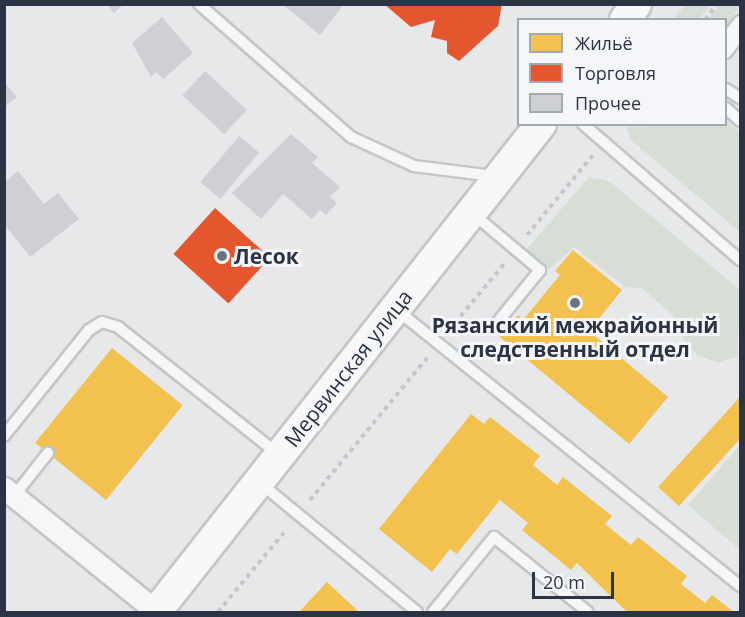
<!DOCTYPE html>
<html>
<head>
<meta charset="utf-8">
<style>
  body { margin:0 }
  #map { position:relative; width:745px; height:617px; overflow:hidden; background:#e6e8ea; font-family:"Open Sans",sans-serif }
  div>[style] { position:absolute }
  .green>* { inset:0; background:#d6ded6 }
  .homes>* { inset:0; background:#f2c14e; transform-origin:0 0 }
  .shops>* { inset:0; background:#e4572e; transform-origin:0 0 }
  .building>* { inset:0; background:#ced0d3; transform-origin:0 0 }
  .path>* { height:4px; margin-top:-2px; transform-origin:0; background:repeating-linear-gradient(90deg,#c5c6ca 0 4.5px,transparent 0 9px) }
  .roads { filter:drop-shadow(2px 0 #c4c6c8) drop-shadow(-2px 0 #c4c6c8) drop-shadow(0 2px #c4c6c8) drop-shadow(0 -2px #c4c6c8) }
  .lane>* { height:10px; margin:-5px; padding:0 5px; transform-origin:5px; border-radius:5px; background:#f5f6f7 }
  .street>* { height:21px; margin:-10.5px; padding:0 10.5px; transform-origin:10.5px; border-radius:10.5px; background:#f5f6f7 }
  .secondary>* { height:30px; margin:-15px; padding:0 15px; transform-origin:15px; border-radius:15px; background:#f8f8f8 }
  .dots>* { width:16px; height:16px; translate:-50% -50%; box-sizing:border-box; border:3px solid #f4f6f9; border-radius:50% }
  span { translate:-50% -50%; white-space:nowrap; text-align:center; line-height:1.15; -webkit-text-stroke:6px #f4f6f9; paint-order:stroke }
  .poi-label { font-size:21px; color:#2b3445; font-weight:700 }
  .left { translate:0 -50%; text-align:left }
  .street-label { font-size:21px; color:#2b3445 }
  .frame { position:absolute; inset:0; border:6px solid #2b3445; pointer-events:none }
  .legend { position:absolute; left:517px; top:18px; width:210px; height:108px; box-sizing:border-box; background:#f4f6f9; border:2px solid #a4a8b1; margin:0; padding:8px 10px; list-style:none; font-size:18px; color:#2b3445 }
  .legend li { display:flex; align-items:center; gap:12px; height:30px }
  .legend b { width:30px; border:2px solid #a4a8b1 }
  .scale { position:absolute; left:532px; top:572px; width:82px; height:27px; box-sizing:border-box; border:3px solid #2b3445; border-top:0; padding-left:8px; font-size:18px; line-height:21px; white-space:nowrap; color:#2b3445; -webkit-text-stroke:4px #f4f6f9; paint-order:stroke }
</style>
</head>
<body>
<div id="map">
  <div class="green">
    <i style="clip-path:polygon(721px 4px,740px 5px,726px 28px,726px 20px,708px 19px)"></i>
    <i style="clip-path:polygon(685px 5px,685px 4px,711px 5px,699px 19px,673px 19px)"></i>
    <i style="clip-path:polygon(726px 120px,740px 133px,740px 232px,632px 141px,626px 127px,726px 124px)"></i>
    <i style="clip-path:polygon(589px 177px,609px 181px,740px 290px,737px 357px,718px 362px,698px 356px,684px 340px,677px 319px,642px 288px,625px 287px,574px 247px,548px 270px,525px 251px)"></i>
    <i style="clip-path:polygon(740px 445px,740px 550px,688px 505px)"></i>
  </div>
  <div class="homes">
    <i style="clip-path:polygon(573px 250px,622px 290px,589px 331px,668px 397px,629px 444px,500px 337px,518px 315px,523px 320px,560px 275px,555px 271px)"></i>
    <i style="left:112px;top:348px;width:91px;height:122px;rotate:39deg"></i>
    <i style="clip-path:polygon(740px 397px,740px 439px,679px 506px,658px 487px)"></i>
    <i style="clip-path:polygon(471px 414px,484px 424px,490px 417px,540px 456px,533px 465px,557px 485px,563px 477px,612px 516px,605px 524px,631px 545px,638px 537px,687px 576px,681px 584px,705px 603px,712px 595px,734px 612px,627px 612px,577px 563px,571px 570px,522px 530px,528px 523px,500px 500px,457px 554px,450px 549px,432px 572px,379px 529px)"></i>
    <i style="clip-path:polygon(327px 582px,359px 612px,299px 612px)"></i>
  </div>
  <div class="shops">
    <i style="clip-path:polygon(384px 4px,502px 4px,498px 26px,459px 61px,447px 53px,447px 41px,431px 37px,435px 20px,411px 27px)"></i>
    <i style="left:215px;top:208px;width:74px;height:62px;rotate:42deg"></i>
  </div>
  <div class="building">
    <i style="clip-path:polygon(107px 4px,124px 4px,114px 13px)"></i>
    <i style="clip-path:polygon(282px 4px,344px 4px,320px 35px)"></i>
    <i style="clip-path:polygon(162px 17px,193px 53px,163px 79px,156px 72px,151px 77px,132px 43px)"></i>
    <i style="left:205px;top:71px;width:57px;height:33px;rotate:43deg"></i>
    <i style="clip-path:polygon(4px 82px,17px 97px,4px 107px)"></i>
    <i style="clip-path:polygon(291px 134px,318px 157px,312px 163px,340px 187px,330px 197px,337px 203px,326px 215px,320px 210px,312px 219px,283px 194px,261px 219px,232px 193px)"></i>
    <i style="left:239px;top:136px;width:26px;height:60px;rotate:40deg"></i>
    <i style="clip-path:polygon(18px 171px,44px 204px,58px 193px,79px 219px,30px 257px,5px 225px,5px 182px)"></i>
  </div>
  <div class="path">
    <i style="left:705px;top:20px;width:20px;rotate:-53deg"></i>
    <i style="left:527px;top:235px;width:104px;rotate:-50.5deg"></i>
    <i style="left:449px;top:330px;width:86px;rotate:-50.2deg"></i>
    <i style="left:310px;top:500px;width:185px;rotate:-50.5deg"></i>
    <i style="left:218px;top:612px;width:108px;rotate:-50.3deg"></i>
  </div>
  <div class="roads">
    <div class="lane">
      <i style="left:199px;top:4px;width:202px;rotate:41.2deg"></i>
      <i style="left:351px;top:137px;width:69px;rotate:24.7deg"></i>
      <i style="left:414px;top:166px;width:80px;rotate:7.2deg"></i>
      <i style="left:726px;top:38px;width:22px;rotate:-51deg"></i>
      <i style="left:726px;top:53px;width:23px;rotate:-52deg"></i>
      <i style="left:726px;top:89px;width:17px;rotate:33deg"></i>
      <i style="left:726px;top:108px;width:19px;rotate:43deg"></i>
      <i style="left:583px;top:124px;width:208px;rotate:40.9deg"></i>
      <i style="left:472px;top:213px;width:89px;rotate:40deg"></i>
      <i style="left:540px;top:270px;width:76px;rotate:129.1deg"></i>
      <i style="left:398px;top:311px;width:439px;rotate:38.8deg"></i>
      <i style="left:4px;top:436px;width:136px;rotate:-51.3deg"></i>
      <i style="left:89px;top:330px;width:15px;rotate:-32deg"></i>
      <i style="left:102px;top:322px;width:17px;rotate:17deg"></i>
      <i style="left:118px;top:327px;width:204px;rotate:38.4deg"></i>
      <i style="left:260px;top:483px;width:203px;rotate:39.4deg"></i>
      <i style="left:14px;top:496px;width:55px;rotate:-51.7deg"></i>
      <i style="left:433px;top:612px;width:97px;rotate:-50.9deg"></i>
      <i style="left:494px;top:537px;width:120px;rotate:38.6deg"></i>
    </div>
    <div class="street">
      <i style="left:4px;top:488px;width:197px;rotate:39deg"></i>
    </div>
    <div class="secondary">
      <i style="left:625px;top:20px;width:19px;rotate:-55deg"></i>
      <i style="left:156px;top:612px;width:622px;rotate:-51.73deg"></i>
    </div>
  </div>
  <div class="dots">
    <i style="left:222px;top:256px;background:#6c737f"></i>
    <i style="left:575px;top:303px;background:#6c737f"></i>
  </div>
  <div class="poi-label">
    <span class="left" style="left:234px;top:256px">Лесок</span>
    <span style="left:575px;top:337px">Рязанский межрайонный<br>следственный отдел</span>
  </div>
  <div class="street-label">
    <span style="left:348px;top:368px;rotate:-52deg">Мервинская улица</span>
  </div>
  <div class="frame"></div>
  <ul class="legend">
  <li><b style="height:16px;background:#f2c14e"></b>Жильё</li>
  <li><b style="height:16px;background:#e4572e"></b>Торговля</li>
  <li><b style="height:16px;background:#ced0d3"></b>Прочее</li>
  </ul>
  <div class="scale">20 m</div>
</div>
</body>
</html>
